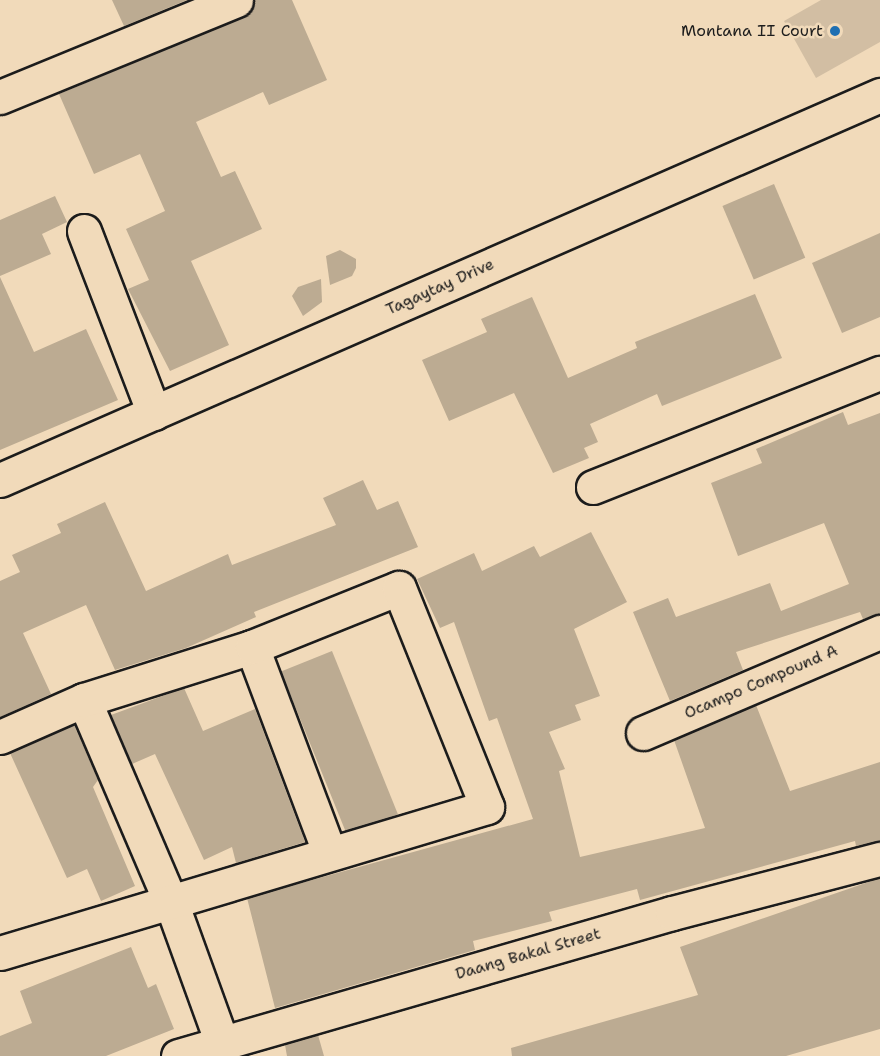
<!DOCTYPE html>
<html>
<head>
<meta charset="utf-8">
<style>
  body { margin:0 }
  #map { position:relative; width:880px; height:1056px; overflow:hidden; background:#f1daba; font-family:"Shantell Sans",sans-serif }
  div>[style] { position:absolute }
  .green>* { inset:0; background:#d2bea3 }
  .building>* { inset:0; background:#bcab92; transform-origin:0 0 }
  .roads { filter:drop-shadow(2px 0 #1c1c1c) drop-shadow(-2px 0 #1c1c1c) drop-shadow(0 2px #1c1c1c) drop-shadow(0 -2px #1c1c1c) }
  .street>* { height:33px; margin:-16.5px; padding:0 16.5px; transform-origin:16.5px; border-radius:16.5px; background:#f1daba }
  .secondary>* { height:33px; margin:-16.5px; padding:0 16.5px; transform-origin:16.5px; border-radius:16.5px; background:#f1daba }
  .dots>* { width:16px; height:16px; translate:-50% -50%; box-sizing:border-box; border:3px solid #f1daba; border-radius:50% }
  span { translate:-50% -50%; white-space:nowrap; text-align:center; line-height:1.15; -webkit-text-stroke:5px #f1daba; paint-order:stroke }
  .poi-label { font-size:16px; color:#1c1c1c }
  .right { translate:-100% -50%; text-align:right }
  .street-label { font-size:16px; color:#1c1c1c }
</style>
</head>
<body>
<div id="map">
  <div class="green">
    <i style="clip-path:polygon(821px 0,880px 0,880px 42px,816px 78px,784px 21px)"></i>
  </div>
  <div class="building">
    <i style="clip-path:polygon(112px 0,187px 0,124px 26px)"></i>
    <i style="clip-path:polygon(254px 0,292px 0,327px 80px,269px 105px,263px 92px,196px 122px,221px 177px,235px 171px,262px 229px,191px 261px,229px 345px,170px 371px,128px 289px,149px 280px,126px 229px,165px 211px,140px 154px,94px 174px,59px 94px,243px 17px)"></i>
    <i style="left:774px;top:184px;width:80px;height:56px;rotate:67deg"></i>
    <i style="clip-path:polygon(55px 196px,67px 222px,42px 234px,51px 254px,0 276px,0 220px)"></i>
    <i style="clip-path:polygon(880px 233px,880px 317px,842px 333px,812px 263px)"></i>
    <i style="clip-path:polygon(340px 250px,356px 259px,356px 268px,352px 276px,330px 285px,326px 256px)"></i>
    <i style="clip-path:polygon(0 277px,34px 352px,86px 329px,118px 400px,0 450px)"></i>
    <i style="clip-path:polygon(321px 279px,322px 302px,303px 316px,292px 296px,298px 287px)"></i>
    <i style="clip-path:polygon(755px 294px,782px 358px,662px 406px,657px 394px,590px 424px,598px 442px,584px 448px,589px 458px,553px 473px,514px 393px,449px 421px,422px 360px,487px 332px,481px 319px,532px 297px,568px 378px,637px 348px,635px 342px)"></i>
    <i style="clip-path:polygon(843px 412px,848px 425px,880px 413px,880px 614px,863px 619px,860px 612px,736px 652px,743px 670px,670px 701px,633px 612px,668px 598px,676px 617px,770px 583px,781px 611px,849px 584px,824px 523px,738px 556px,711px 483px,762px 463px,756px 449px)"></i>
    <i style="clip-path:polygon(363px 480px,377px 510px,398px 501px,418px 547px,254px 612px,256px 617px,186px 648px,115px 670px,86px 605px,23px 633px,51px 694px,0 717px,0 581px,20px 572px,12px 555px,61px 533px,57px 524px,105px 502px,146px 591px,228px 554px,232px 565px,336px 525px,323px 498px)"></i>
    <i style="clip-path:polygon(591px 532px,627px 602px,574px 629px,600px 696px,575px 705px,581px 720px,549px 732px,565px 769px,559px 771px,580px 857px,705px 828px,674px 740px,756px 705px,790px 791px,880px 762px,880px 841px,856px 846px,855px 841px,640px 900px,637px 889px,549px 912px,552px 921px,473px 941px,475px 950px,275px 1008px,247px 898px,533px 819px,497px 718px,489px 721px,454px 622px,440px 628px,417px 579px,474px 553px,482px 571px,534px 546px,540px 557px)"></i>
    <i style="left:332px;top:651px;width:176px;height:55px;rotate:68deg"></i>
    <i style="clip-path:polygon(184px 688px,203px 731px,255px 709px,305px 842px,236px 863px,232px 847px,204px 860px,155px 754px,132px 764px,111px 715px)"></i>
    <i style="clip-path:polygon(74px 725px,98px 780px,93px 787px,135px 886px,101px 901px,87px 869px,67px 878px,10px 753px)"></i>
    <i style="clip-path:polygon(880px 878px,880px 1029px,786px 1056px,512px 1056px,511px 1048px,698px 995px,680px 947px)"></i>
    <i style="clip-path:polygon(131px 947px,148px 988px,156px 984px,174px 1029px,106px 1056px,0 1056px,0 1036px,32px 1023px,20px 991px)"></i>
    <i style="clip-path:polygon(318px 1035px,324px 1056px,287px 1056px,285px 1045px)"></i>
  </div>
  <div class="roads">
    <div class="street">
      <i style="left:0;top:97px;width:255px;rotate:-22.3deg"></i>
      <i style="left:84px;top:231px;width:195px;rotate:69deg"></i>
      <i style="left:0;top:480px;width:961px;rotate:-23.63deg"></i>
      <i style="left:593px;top:487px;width:309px;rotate:-21.7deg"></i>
      <i style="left:252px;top:647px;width:219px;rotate:69.4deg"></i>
      <i style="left:84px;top:700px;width:223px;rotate:66.8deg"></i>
      <i style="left:172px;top:905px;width:147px;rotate:70.1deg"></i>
      <i style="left:643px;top:733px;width:258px;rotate:-23.1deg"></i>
      <i style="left:0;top:737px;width:92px;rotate:-23.8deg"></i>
      <i style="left:84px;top:700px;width:176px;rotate:-17.5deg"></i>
      <i style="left:252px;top:647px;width:158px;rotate:-21.9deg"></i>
      <i style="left:399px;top:588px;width:236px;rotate:68.1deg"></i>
      <i style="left:487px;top:807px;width:508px;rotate:163.31deg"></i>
    </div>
    <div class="secondary">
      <i style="left:178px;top:1056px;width:514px;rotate:-16.14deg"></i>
      <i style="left:672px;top:913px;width:215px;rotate:-14.6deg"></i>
    </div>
  </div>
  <div class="dots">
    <i style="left:835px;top:31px;background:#1f6fb2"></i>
  </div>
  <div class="poi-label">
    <span class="right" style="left:823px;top:31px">Montana II Court</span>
  </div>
  <div class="street-label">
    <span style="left:440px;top:287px;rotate:-24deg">Tagaytay Drive</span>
    <span style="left:761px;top:682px;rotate:-23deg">Ocampo Compound A</span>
    <span style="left:528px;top:954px;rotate:-16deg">Daang Bakal Street</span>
  </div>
</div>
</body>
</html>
